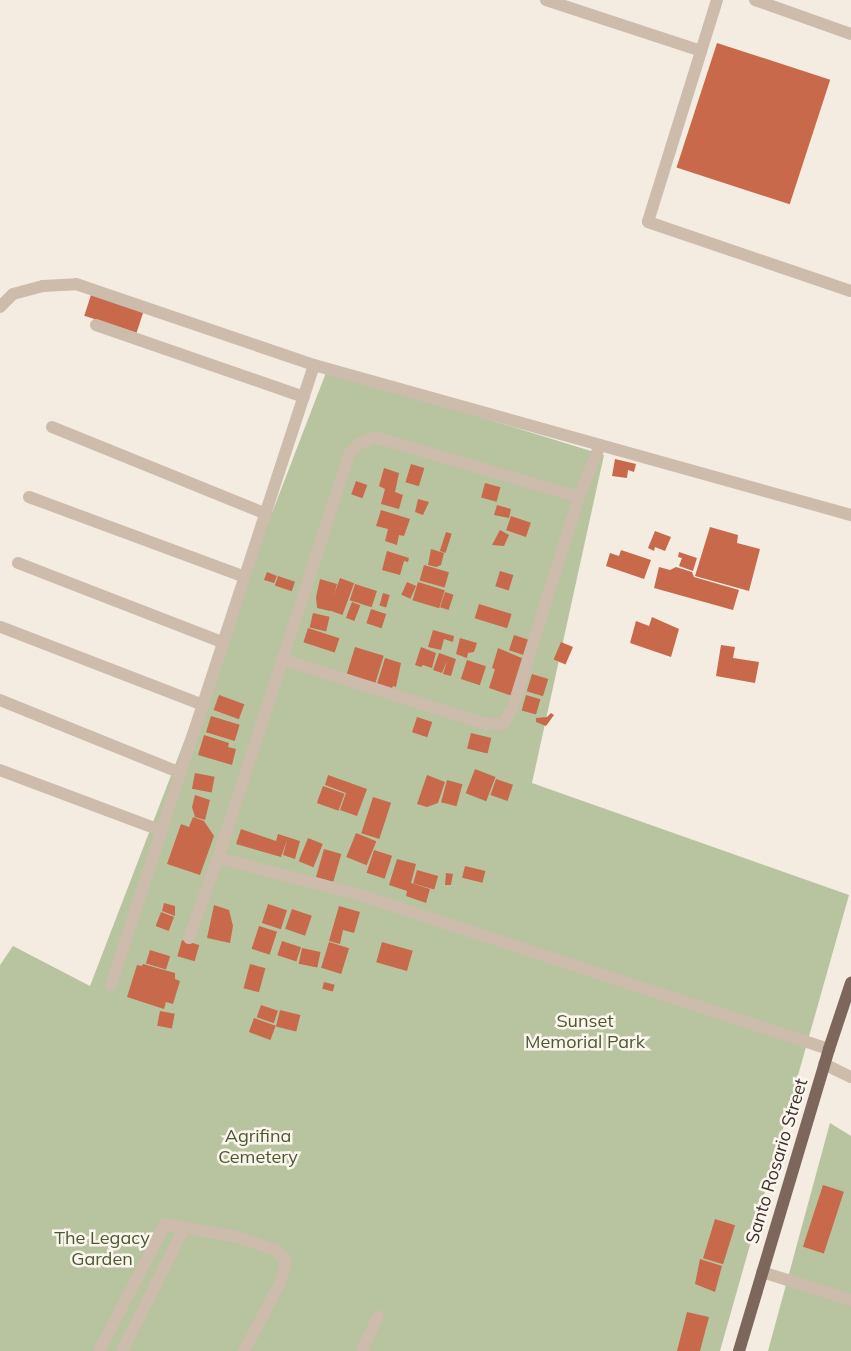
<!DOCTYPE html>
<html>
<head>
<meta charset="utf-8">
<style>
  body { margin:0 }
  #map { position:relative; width:851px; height:1351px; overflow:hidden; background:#f4ebe1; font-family:Mulish,sans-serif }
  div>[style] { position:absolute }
  .green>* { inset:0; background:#b8c4a0 }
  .building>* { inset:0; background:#c8694b; transform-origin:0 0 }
  .minor>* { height:12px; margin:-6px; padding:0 6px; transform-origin:6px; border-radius:6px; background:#cdbbac }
  .major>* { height:12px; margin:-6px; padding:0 6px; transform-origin:6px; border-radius:6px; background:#7d675c }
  span { translate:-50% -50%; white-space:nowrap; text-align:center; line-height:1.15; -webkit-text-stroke:5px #fbf5ee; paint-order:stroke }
  .park-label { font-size:18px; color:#4a5a2e }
  .street-label { font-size:18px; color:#3b302b }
</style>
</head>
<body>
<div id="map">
  <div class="green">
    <i style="clip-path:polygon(327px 370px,604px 455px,532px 783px,849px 895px,720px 1351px,0 1351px,0 965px,13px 946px,90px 986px)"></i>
    <i style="clip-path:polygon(830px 1123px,851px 1136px,851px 1351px,768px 1351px)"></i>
  </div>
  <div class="building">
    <i style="left:717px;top:43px;width:119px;height:131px;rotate:18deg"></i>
    <i style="left:92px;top:292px;width:55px;height:25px;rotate:18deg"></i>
    <i style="clip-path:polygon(615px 459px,636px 464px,634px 472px,628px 470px,627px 478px,612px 476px)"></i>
    <i style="left:411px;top:464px;width:14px;height:19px;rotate:17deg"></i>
    <i style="clip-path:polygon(384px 468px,399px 473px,395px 492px,403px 495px,399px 509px,381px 504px,385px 489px,379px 486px)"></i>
    <i style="left:356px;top:481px;width:12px;height:14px;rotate:20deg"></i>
    <i style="left:485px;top:483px;width:16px;height:15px;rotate:15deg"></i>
    <i style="clip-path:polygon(418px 499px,429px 502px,423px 515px,415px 512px)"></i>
    <i style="clip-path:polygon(497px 505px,511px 509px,509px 518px,494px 515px)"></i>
    <i style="clip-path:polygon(381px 510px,410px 519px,404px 536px,399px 535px,397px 545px,385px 541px,388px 529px,376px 526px)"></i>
    <i style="left:511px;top:516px;width:21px;height:15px;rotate:19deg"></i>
    <i style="clip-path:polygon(710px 527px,738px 535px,737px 543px,760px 549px,749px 591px,695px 576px)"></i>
    <i style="clip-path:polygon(500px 530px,509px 535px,504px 546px,492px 545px)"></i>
    <i style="clip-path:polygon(655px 531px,671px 537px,665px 551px,655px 547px,654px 551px,648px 548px)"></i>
    <i style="left:446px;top:532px;width:6px;height:20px;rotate:18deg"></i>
    <i style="clip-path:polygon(431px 549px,444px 553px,441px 565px,436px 567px,428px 565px)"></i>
    <i style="clip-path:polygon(621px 550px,651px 560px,644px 579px,606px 566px,610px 553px,619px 556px)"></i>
    <i style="clip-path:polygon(387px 551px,409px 558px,408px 562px,404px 561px,400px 575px,382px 570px)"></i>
    <i style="clip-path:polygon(679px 552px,697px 558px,693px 571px,679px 566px,682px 558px,678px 557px)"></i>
    <i style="left:424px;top:565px;width:26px;height:16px;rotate:16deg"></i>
    <i style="clip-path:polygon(659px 567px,670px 570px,676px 567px,692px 572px,694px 577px,739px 590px,733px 610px,654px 588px)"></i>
    <i style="left:500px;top:571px;width:14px;height:16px;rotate:17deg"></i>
    <i style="clip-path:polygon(267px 572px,277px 576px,274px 583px,264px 580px)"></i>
    <i style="left:278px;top:576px;width:18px;height:10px;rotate:19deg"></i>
    <i style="left:340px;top:578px;width:15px;height:34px;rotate:20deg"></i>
    <i style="clip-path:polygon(320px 579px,337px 584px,330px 611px,317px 608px,316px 597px)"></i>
    <i style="left:407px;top:582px;width:10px;height:14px;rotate:24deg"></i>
    <i style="left:418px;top:582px;width:28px;height:19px;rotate:17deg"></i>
    <i style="left:355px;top:584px;width:23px;height:17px;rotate:18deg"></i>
    <i style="left:445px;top:592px;width:9px;height:16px;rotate:18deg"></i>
    <i style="left:383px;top:593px;width:7px;height:13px;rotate:16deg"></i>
    <i style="left:352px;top:602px;width:9px;height:17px;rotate:21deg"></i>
    <i style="left:479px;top:604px;width:34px;height:15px;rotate:17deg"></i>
    <i style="left:371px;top:609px;width:16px;height:15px;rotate:18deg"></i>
    <i style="left:313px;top:613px;width:17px;height:15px;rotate:13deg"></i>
    <i style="clip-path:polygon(652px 617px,679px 629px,671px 657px,630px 643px,636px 621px,649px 626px)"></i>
    <i style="left:308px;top:628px;width:33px;height:15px;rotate:18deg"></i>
    <i style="clip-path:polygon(433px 630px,454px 636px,453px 642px,444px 639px,441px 650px,428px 647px)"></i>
    <i style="left:514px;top:635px;width:16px;height:16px;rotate:18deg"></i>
    <i style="clip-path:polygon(460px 638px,477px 643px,474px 652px,468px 653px,467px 658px,456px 654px)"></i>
    <i style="left:561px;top:642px;width:13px;height:19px;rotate:23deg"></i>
    <i style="clip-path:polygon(721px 645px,735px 647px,733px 658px,759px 662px,755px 683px,716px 676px)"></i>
    <i style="left:355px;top:647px;width:30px;height:31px;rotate:17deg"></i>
    <i style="clip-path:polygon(421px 647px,436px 653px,432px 668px,423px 665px,421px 667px,415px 665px)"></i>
    <i style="clip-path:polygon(498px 648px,524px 659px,512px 696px,489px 688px,495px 669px,492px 668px)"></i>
    <i style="clip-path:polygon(439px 653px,456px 659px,451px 676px,443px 674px,447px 661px,442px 673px,433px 670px)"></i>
    <i style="clip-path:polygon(385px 658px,401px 663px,396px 687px,393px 686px,390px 692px,376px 687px)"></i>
    <i style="left:467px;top:660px;width:20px;height:20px;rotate:18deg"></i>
    <i style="left:532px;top:674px;width:17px;height:18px;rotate:17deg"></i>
    <i style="left:219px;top:695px;width:27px;height:16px;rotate:20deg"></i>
    <i style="left:526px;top:695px;width:15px;height:16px;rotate:16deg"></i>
    <i style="clip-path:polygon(551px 713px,554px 715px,546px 726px,536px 722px,536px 718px,547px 717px)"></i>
    <i style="left:211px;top:716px;width:30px;height:17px;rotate:17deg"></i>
    <i style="left:417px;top:717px;width:16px;height:16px;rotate:18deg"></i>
    <i style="left:471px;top:733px;width:21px;height:16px;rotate:14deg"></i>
    <i style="clip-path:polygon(204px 735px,229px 743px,228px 747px,236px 749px,232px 765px,198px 755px)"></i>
    <i style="left:475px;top:769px;width:22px;height:26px;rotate:21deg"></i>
    <i style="left:195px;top:773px;width:20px;height:16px;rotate:11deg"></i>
    <i style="clip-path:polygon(328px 775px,367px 789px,357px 816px,340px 810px,346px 793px,325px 785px)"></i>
    <i style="clip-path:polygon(427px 775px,445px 782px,438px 803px,427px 807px,417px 804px)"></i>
    <i style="left:496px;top:779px;width:18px;height:17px;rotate:19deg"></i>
    <i style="left:447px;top:780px;width:16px;height:23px;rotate:15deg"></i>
    <i style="left:323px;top:786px;width:23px;height:18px;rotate:20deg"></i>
    <i style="clip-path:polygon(195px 795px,210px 800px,205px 820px,195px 817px,192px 807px)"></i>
    <i style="left:373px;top:797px;width:19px;height:38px;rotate:18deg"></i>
    <i style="clip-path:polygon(193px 817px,204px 821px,214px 836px,200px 875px,167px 864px,181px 824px,189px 827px)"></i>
    <i style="clip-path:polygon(241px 829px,276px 841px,278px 834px,300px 841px,295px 859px,283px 855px,287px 840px,281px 857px,236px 844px)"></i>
    <i style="left:356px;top:833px;width:22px;height:26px;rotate:22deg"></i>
    <i style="left:308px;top:838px;width:16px;height:25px;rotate:22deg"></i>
    <i style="left:324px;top:849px;width:18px;height:29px;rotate:16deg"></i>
    <i style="left:374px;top:850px;width:19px;height:24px;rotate:18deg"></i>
    <i style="clip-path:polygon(397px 859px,416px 864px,411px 883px,430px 889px,426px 903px,406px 896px,407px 891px,389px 885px)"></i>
    <i style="left:465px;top:866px;width:21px;height:12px;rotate:14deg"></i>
    <i style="left:417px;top:870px;width:22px;height:14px;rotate:16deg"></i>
    <i style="clip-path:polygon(446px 873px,453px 874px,451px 885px,445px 885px)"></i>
    <i style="clip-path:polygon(164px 903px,175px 906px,175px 916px,162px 911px)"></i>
    <i style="left:268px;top:904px;width:20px;height:20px;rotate:18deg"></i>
    <i style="clip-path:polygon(214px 905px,229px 910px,233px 926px,230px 943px,207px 938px)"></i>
    <i style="clip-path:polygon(339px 906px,360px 912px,354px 933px,343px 930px,340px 944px,329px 941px)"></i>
    <i style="left:292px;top:909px;width:21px;height:21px;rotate:19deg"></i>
    <i style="left:161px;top:912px;width:14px;height:15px;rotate:21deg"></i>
    <i style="left:259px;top:926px;width:19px;height:24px;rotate:18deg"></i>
    <i style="left:182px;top:940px;width:18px;height:17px;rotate:16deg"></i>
    <i style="left:282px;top:941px;width:20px;height:15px;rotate:18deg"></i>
    <i style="left:329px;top:942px;width:21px;height:27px;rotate:17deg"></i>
    <i style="left:382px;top:942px;width:32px;height:21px;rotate:16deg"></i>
    <i style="left:302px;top:948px;width:19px;height:16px;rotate:12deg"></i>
    <i style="left:150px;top:950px;width:21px;height:14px;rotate:17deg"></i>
    <i style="clip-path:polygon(143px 964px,175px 973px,175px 979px,180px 981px,173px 1004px,166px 1002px,164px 1009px,127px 997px,137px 965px,142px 966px)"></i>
    <i style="left:250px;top:964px;width:16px;height:25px;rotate:15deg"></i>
    <i style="left:324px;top:982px;width:11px;height:7px;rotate:15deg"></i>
    <i style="left:261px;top:1005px;width:18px;height:13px;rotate:19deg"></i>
    <i style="left:280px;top:1010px;width:21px;height:17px;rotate:14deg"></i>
    <i style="left:160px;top:1011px;width:15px;height:15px;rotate:11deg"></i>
    <i style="left:254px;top:1018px;width:23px;height:15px;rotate:20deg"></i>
    <i style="left:823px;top:1185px;width:22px;height:65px;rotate:18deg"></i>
    <i style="left:715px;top:1219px;width:21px;height:41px;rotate:17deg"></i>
    <i style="clip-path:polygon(700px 1259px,722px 1266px,715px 1292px,695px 1284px)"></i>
    <i style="clip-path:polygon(687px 1312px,709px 1317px,700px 1351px,677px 1351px)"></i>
  </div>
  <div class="minor">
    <i style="left:546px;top:0;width:163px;rotate:18.2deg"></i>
    <i style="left:717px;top:0;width:232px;rotate:107.3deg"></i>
    <i style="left:648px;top:222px;width:214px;rotate:18.8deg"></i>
    <i style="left:755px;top:0;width:102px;rotate:19.5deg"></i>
    <i style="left:0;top:307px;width:18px;rotate:-45deg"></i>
    <i style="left:13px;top:294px;width:31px;rotate:-15deg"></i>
    <i style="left:43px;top:286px;width:33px;rotate:-3deg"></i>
    <i style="left:76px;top:284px;width:251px;rotate:18.8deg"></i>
    <i style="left:314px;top:365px;width:558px;rotate:15.61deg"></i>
    <i style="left:96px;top:325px;width:220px;rotate:19.1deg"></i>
    <i style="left:52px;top:427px;width:231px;rotate:22.1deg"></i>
    <i style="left:29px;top:497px;width:230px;rotate:20.3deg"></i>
    <i style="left:18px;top:563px;width:221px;rotate:21.2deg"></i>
    <i style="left:1px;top:627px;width:217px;rotate:21.1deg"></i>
    <i style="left:281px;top:659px;width:215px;rotate:17.6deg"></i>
    <i style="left:486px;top:724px;width:17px"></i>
    <i style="left:503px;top:724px;width:20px;rotate:-60deg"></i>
    <i style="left:513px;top:707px;width:220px;rotate:-72.6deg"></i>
    <i style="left:579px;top:497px;width:56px;rotate:-68deg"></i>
    <i style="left:0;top:700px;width:195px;rotate:22deg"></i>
    <i style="left:0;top:770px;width:173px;rotate:20.6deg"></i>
    <i style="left:218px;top:858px;width:147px;rotate:14.6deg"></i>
    <i style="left:360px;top:895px;width:494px;rotate:18.2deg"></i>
    <i style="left:189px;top:938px;width:85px;rotate:-70.1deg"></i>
    <i style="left:218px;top:858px;width:425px;rotate:-72deg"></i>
    <i style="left:349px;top:454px;width:12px;rotate:-48deg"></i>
    <i style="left:357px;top:445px;width:19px;rotate:-25deg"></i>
    <i style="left:374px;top:437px;width:214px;rotate:16.3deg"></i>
    <i style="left:111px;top:985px;width:652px;rotate:-71.87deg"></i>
    <i style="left:824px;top:1064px;width:30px;rotate:26deg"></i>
    <i style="left:762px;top:1272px;width:93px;rotate:17.5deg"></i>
    <i style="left:99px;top:1351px;width:143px;rotate:-62.5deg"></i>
    <i style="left:165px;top:1224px;width:73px;rotate:10.2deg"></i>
    <i style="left:237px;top:1237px;width:41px;rotate:18.4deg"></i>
    <i style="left:276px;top:1250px;width:13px;rotate:45deg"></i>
    <i style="left:285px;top:1259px;width:11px;rotate:95deg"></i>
    <i style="left:284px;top:1270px;width:16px;rotate:108deg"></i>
    <i style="left:279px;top:1285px;width:75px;rotate:117.9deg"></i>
    <i style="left:122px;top:1351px;width:137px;rotate:-63.1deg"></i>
    <i style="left:362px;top:1351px;width:38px;rotate:-65deg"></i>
  </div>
  <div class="major">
    <i style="left:739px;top:1351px;width:315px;rotate:-73.4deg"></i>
    <i style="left:829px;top:1049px;width:70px;rotate:-71.6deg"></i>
  </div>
  <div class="park-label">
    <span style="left:585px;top:1032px">Sunset<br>Memorial Park</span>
    <span style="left:258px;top:1147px">Agrifina<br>Cemetery</span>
    <span style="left:102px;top:1249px">The Legacy<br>Garden</span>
  </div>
  <div class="street-label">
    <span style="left:777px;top:1161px;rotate:-73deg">Santo Rosario Street</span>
  </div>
</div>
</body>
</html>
